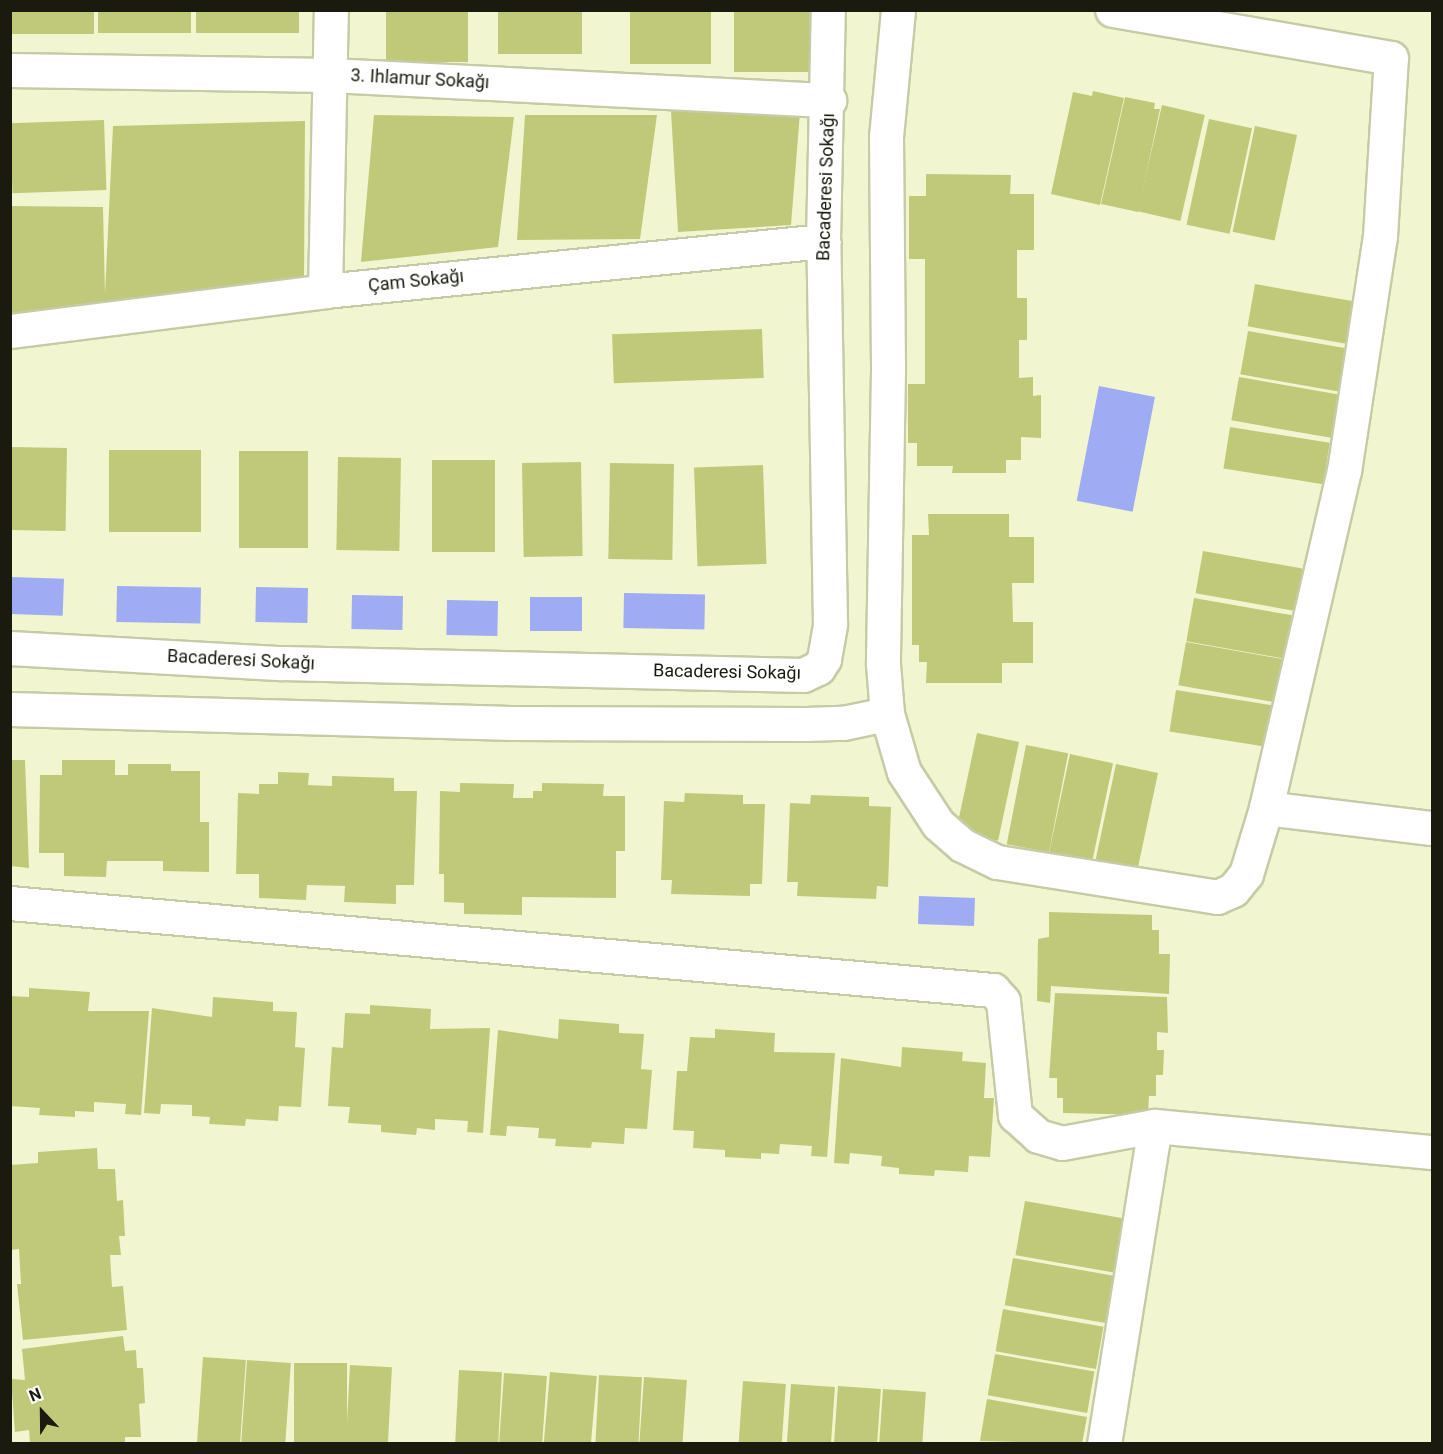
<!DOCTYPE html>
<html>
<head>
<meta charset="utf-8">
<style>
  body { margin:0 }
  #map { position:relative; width:1443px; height:1454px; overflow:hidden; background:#f1f6d1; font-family:Roboto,sans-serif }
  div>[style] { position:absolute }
  .water>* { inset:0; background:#9fabf3; transform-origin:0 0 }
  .building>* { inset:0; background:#c0c979; transform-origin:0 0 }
  .roads { filter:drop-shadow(2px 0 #c6cba7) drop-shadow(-2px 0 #c6cba7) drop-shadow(0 2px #c6cba7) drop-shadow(0 -2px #c6cba7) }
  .street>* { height:33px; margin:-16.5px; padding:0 16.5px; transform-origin:16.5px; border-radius:16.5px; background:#fff }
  span { translate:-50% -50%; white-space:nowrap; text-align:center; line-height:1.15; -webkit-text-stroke:5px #fff; paint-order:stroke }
  .street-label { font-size:18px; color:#1a1b0e }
  .frame { position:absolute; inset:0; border:12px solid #1a1b0e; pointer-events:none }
  .north { position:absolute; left:12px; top:1382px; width:60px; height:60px; -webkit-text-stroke:4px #fff; paint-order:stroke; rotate:338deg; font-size:16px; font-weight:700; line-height:24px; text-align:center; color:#1a1b0e }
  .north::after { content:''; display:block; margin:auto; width:21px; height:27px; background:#1a1b0e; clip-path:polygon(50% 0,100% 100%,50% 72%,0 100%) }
</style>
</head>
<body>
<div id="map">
  <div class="water">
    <i style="left:1099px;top:386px;width:57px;height:117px;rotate:11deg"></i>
    <i style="left:11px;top:577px;width:53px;height:37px;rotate:2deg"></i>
    <i style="left:117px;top:586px;width:84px;height:36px;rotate:1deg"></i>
    <i style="left:256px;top:587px;width:52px;height:35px;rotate:1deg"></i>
    <i style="left:624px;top:593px;width:81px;height:35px;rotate:1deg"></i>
    <i style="left:352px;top:595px;width:51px;height:34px;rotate:1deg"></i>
    <i style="left:530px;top:597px;width:52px;height:34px"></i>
    <i style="left:447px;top:600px;width:51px;height:35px;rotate:1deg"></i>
    <i style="left:919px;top:896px;width:56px;height:28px;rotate:2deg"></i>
  </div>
  <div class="building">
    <i style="left:12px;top:10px;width:82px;height:24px"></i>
    <i style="left:98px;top:10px;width:93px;height:23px"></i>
    <i style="left:196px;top:10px;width:103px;height:23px"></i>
    <i style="left:386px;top:10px;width:82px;height:52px"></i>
    <i style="left:498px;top:10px;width:84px;height:44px"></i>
    <i style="left:630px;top:10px;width:81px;height:54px"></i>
    <i style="left:734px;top:10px;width:83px;height:62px"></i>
    <i style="clip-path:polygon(1093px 91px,1124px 98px,1100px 205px,1051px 194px,1073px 92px,1092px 96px)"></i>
    <i style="clip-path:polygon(1125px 97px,1155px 103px,1154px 109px,1160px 109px,1138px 212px,1101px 204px)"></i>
    <i style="left:1162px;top:105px;width:44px;height:109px;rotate:13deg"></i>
    <i style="clip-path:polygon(671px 111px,800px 112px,791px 225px,678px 232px)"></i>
    <i style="clip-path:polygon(374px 115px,514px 117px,498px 247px,361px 262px)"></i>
    <i style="clip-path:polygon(525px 115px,657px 115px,640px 239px,517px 240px)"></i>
    <i style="left:1209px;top:119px;width:44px;height:108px;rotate:12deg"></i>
    <i style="left:104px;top:120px;width:70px;height:94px;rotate:88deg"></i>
    <i style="clip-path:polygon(305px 121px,304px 285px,10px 313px,10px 206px,103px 207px,105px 294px,113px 126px)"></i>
    <i style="left:1255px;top:126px;width:43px;height:108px;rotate:12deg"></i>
    <i style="clip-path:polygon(926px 174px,1011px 175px,1010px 194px,1034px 194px,1034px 250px,1017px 250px,1017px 298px,1027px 298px,1027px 340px,1019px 340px,1019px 378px,1033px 377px,1033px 396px,1041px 395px,1041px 438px,1021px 437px,1021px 460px,1006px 460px,1006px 473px,952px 473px,953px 466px,917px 466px,917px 443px,908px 443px,908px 384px,925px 384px,925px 259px,909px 259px,909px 196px,926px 196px)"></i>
    <i style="left:1255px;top:284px;width:100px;height:43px;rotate:10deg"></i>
    <i style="left:762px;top:329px;width:49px;height:150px;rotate:88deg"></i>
    <i style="left:1248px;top:331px;width:101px;height:44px;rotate:10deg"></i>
    <i style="left:1239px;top:377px;width:101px;height:44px;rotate:10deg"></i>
    <i style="left:1230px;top:427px;width:101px;height:42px;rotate:9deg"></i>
    <i style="left:10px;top:447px;width:57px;height:83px;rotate:1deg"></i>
    <i style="left:109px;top:450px;width:92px;height:82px"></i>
    <i style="left:239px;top:451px;width:69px;height:97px"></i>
    <i style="left:338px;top:457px;width:63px;height:93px;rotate:1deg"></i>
    <i style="left:432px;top:460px;width:63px;height:92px"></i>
    <i style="left:581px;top:462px;width:94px;height:59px;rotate:89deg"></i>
    <i style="left:610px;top:463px;width:64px;height:96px;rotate:1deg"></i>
    <i style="left:763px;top:465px;width:99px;height:69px;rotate:88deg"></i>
    <i style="clip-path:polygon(928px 514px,1009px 514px,1009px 537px,1034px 537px,1034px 583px,1012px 583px,1013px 622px,1033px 622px,1033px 663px,1002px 663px,1002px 683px,926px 683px,927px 662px,919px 662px,919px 645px,912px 645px,912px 535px,929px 535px)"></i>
    <i style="left:1203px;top:551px;width:101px;height:43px;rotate:10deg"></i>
    <i style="left:1194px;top:598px;width:100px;height:44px;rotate:10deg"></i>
    <i style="left:1186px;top:642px;width:101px;height:44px;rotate:10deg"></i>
    <i style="left:1176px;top:690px;width:101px;height:42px;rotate:9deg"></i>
    <i style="left:977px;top:733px;width:43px;height:101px;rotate:12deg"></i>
    <i style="left:1026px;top:745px;width:43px;height:101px;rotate:11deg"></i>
    <i style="left:1070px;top:754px;width:44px;height:100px;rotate:12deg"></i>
    <i style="clip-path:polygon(10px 760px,25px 760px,29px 868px,10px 866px)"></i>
    <i style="clip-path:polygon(62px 760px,115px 760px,115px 775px,128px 775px,128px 764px,171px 764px,171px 771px,200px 771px,200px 822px,209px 822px,209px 872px,163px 871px,163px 861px,107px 861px,106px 877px,64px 876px,64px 853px,39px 853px,40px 775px,62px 775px)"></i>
    <i style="left:1116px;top:764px;width:43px;height:100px;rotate:12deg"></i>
    <i style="clip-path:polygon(278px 772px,309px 773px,308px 785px,332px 786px,332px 776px,394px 778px,394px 791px,417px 791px,414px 885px,396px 885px,396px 904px,344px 902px,345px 886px,307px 885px,306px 900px,259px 898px,259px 874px,236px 874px,238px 793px,259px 794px,259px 784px,278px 784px)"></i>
    <i style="clip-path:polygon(460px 783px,514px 784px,513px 798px,533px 798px,533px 791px,542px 791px,542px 783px,604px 784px,603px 796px,625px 796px,625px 851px,616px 851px,616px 898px,522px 897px,522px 915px,464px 914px,464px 903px,444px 902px,444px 874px,439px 874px,440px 791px,460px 792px)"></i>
    <i style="clip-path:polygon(685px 793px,743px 795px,743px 804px,765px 804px,762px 884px,750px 884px,750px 896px,671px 894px,672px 880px,661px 880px,664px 801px,684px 802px)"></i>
    <i style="clip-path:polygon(811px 795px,869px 797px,869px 806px,891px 807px,888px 887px,877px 886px,876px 899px,797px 896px,798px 882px,787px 882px,790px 803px,810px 804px)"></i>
    <i style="clip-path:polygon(1049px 912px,1152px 915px,1152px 930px,1159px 930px,1159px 954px,1170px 954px,1169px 994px,1051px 986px,1050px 1003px,1037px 1001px,1038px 939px,1049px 937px)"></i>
    <i style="clip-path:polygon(29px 988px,90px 992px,88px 1011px,149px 1011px,141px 1115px,125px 1114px,126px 1104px,94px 1102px,94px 1112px,75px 1111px,75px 1117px,39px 1115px,40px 1108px,10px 1106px,10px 996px,29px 997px)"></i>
    <i style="clip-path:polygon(1055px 993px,1167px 997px,1168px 1033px,1157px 1032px,1157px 1050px,1164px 1050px,1163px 1075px,1156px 1075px,1156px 1096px,1149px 1096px,1148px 1115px,1063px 1113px,1063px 1098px,1057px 1098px,1057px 1078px,1049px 1078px)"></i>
    <i style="clip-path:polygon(213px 997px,273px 1002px,273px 1011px,297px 1012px,295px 1047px,305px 1048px,301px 1107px,279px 1106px,278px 1121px,246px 1119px,245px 1126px,209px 1124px,210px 1117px,192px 1116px,192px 1105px,161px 1104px,160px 1114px,144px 1113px,152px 1008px,212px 1017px)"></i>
    <i style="clip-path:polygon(370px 1005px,431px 1009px,430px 1029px,490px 1028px,483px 1133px,467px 1132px,468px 1121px,435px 1119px,435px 1130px,417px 1128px,416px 1135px,381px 1132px,381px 1125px,348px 1123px,350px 1107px,328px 1106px,332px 1047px,343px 1048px,345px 1013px,370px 1014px)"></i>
    <i style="clip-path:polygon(559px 1019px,619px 1024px,619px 1033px,644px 1034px,641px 1069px,652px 1070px,647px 1129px,625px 1128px,624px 1144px,592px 1142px,591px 1148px,555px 1146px,556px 1139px,538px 1138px,539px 1128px,507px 1126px,506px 1136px,490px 1135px,498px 1030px,558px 1039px)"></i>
    <i style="clip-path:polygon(715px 1029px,775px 1033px,774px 1052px,835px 1053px,827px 1157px,811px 1156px,812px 1146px,780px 1144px,779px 1154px,761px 1153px,761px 1159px,725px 1157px,725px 1150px,693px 1148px,694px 1131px,673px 1130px,677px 1071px,687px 1071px,690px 1037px,715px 1038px)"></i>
    <i style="clip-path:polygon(902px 1047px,963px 1052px,962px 1061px,986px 1063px,984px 1098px,994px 1098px,990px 1157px,969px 1156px,968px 1172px,935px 1170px,934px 1176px,899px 1174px,899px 1168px,881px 1166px,882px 1156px,850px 1153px,849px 1164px,834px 1163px,841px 1058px,901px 1067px)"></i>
    <i style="clip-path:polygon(97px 1148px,98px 1169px,115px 1169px,117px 1201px,123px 1200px,125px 1236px,119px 1236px,121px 1255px,110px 1255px,112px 1287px,123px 1286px,127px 1330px,23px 1340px,17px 1284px,21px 1284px,19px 1249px,10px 1250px,10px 1165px,38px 1163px,38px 1152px)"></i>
    <i style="left:1025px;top:1201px;width:101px;height:55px;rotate:10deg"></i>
    <i style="left:1013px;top:1258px;width:102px;height:48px;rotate:10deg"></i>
    <i style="left:1003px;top:1309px;width:102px;height:43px;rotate:10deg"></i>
    <i style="clip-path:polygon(123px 1336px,125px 1351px,136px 1350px,137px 1368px,143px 1368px,145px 1403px,139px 1404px,141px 1437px,125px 1437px,125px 1444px,30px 1444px,29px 1430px,15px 1432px,11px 1379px,25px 1380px,22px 1349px)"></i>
    <i style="left:995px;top:1354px;width:101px;height:42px;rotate:10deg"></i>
    <i style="left:203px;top:1357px;width:43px;height:87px;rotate:4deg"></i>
    <i style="left:247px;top:1360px;width:44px;height:84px;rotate:4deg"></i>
    <i style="left:294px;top:1363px;width:53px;height:81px"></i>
    <i style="left:350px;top:1365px;width:42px;height:79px;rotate:3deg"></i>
    <i style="left:459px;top:1370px;width:43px;height:74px;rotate:3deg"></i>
    <i style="left:550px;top:1372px;width:47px;height:72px;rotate:5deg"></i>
    <i style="left:504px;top:1373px;width:43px;height:71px;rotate:4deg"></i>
    <i style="left:599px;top:1375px;width:43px;height:69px;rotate:3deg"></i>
    <i style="left:644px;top:1377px;width:43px;height:67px;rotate:4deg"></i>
    <i style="left:743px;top:1381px;width:43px;height:63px;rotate:4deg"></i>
    <i style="left:791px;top:1384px;width:44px;height:60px;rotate:4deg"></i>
    <i style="left:838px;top:1386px;width:43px;height:58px;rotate:4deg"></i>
    <i style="left:883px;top:1389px;width:43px;height:55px;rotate:4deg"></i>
    <i style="clip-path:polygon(987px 1399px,1087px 1417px,1082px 1444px,980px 1441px)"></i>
  </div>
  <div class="roads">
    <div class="street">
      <i style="left:898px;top:10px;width:127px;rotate:95.4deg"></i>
      <i style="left:886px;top:136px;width:234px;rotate:89.5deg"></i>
      <i style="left:888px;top:370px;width:294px;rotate:91deg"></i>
      <i style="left:883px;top:664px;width:50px;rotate:85.4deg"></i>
      <i style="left:887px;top:714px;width:60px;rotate:73.7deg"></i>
      <i style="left:904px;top:772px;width:62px;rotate:56.8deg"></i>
      <i style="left:938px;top:824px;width:32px;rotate:41deg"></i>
      <i style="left:962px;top:845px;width:39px;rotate:26deg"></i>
      <i style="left:997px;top:862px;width:223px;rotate:9deg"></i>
      <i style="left:1217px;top:897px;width:17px;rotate:-24deg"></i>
      <i style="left:1233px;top:890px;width:21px;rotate:-51deg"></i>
      <i style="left:1246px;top:874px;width:69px;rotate:-73.1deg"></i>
      <i style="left:1266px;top:808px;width:346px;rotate:-77deg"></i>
      <i style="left:1344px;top:471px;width:238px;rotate:-81.3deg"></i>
      <i style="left:1380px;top:236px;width:178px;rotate:-86.5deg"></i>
      <i style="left:1391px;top:58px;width:283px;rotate:-170.2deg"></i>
      <i style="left:10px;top:70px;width:320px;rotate:0.9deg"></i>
      <i style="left:330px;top:75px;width:500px;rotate:2.9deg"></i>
      <i style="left:325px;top:291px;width:281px;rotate:-88.8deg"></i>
      <i style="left:10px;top:331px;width:318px;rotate:-7.2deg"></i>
      <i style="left:325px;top:291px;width:501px;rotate:-5.73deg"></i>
      <i style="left:10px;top:648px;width:272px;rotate:3.2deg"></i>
      <i style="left:282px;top:663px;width:521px;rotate:1.32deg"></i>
      <i style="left:803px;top:675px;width:17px;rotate:-25deg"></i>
      <i style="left:818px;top:668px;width:11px;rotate:-56deg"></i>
      <i style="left:824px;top:659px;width:36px;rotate:-80deg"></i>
      <i style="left:830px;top:624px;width:383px;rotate:-91deg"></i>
      <i style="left:823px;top:241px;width:231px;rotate:-88.8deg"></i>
      <i style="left:10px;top:709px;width:500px;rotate:1.6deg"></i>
      <i style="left:510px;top:723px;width:296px;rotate:0.2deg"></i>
      <i style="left:806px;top:724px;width:37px;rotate:-2deg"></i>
      <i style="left:843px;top:723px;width:45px;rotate:-11.6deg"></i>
      <i style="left:1266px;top:808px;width:167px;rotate:6.9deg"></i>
      <i style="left:10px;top:903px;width:987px;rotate:5.06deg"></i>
      <i style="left:993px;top:990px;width:15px;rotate:48deg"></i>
      <i style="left:1003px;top:1001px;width:115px;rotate:84deg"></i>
      <i style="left:1015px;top:1115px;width:31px;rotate:42deg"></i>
      <i style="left:1038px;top:1136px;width:25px;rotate:16deg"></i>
      <i style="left:1062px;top:1143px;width:95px;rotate:-10.4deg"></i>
      <i style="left:1155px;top:1126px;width:278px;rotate:5.4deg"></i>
      <i style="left:1104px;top:1444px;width:322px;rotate:-80.9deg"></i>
    </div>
  </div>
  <div class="street-label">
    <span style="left:420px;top:79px;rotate:3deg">3. Ihlamur Sokağı</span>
    <span style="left:826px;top:187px;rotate:-88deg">Bacaderesi Sokağı</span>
    <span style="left:416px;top:281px;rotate:-6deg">Çam Sokağı</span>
    <span style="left:241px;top:660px;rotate:3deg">Bacaderesi Sokağı</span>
    <span style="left:727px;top:672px;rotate:1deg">Bacaderesi Sokağı</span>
  </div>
  <div class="frame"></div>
  <div class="north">N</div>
</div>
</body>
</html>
